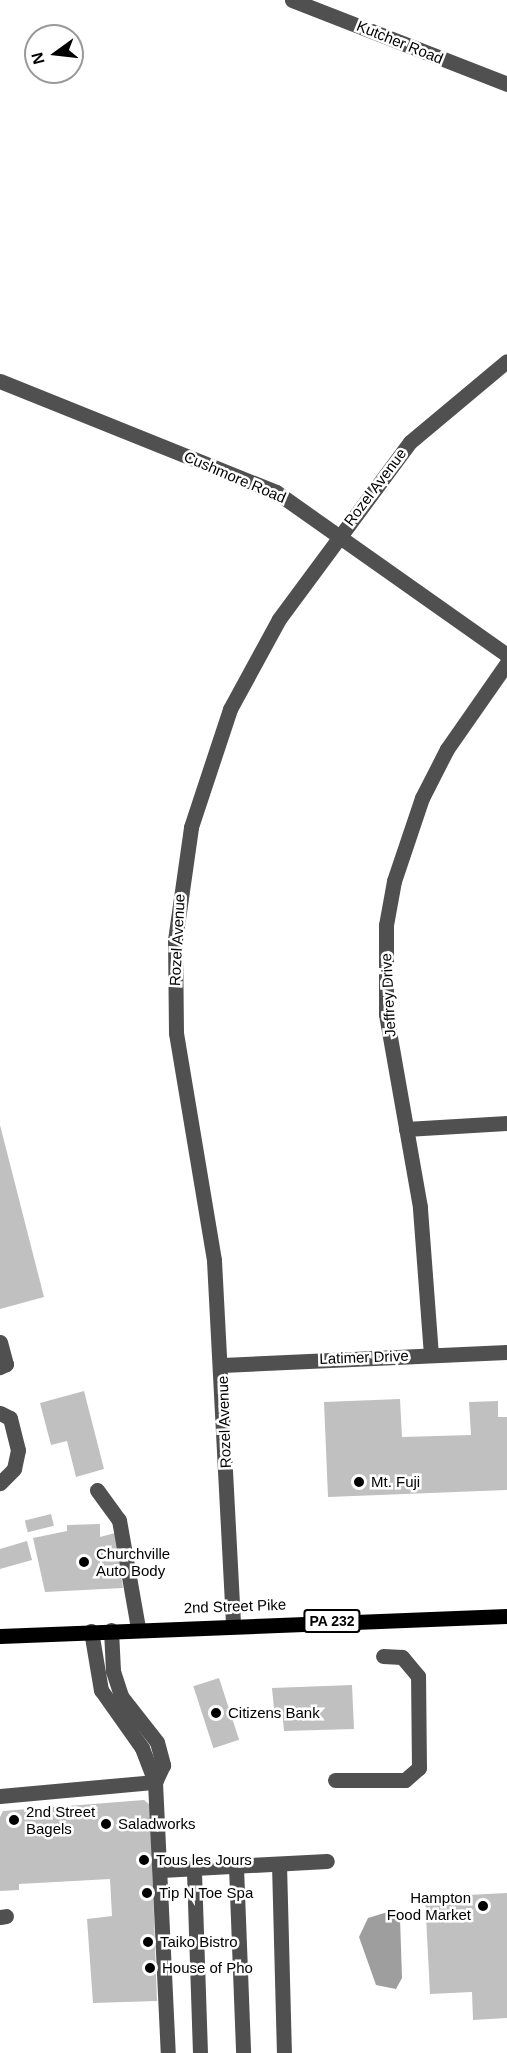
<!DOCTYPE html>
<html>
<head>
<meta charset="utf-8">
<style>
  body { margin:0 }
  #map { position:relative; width:507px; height:2053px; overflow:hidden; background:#fff; font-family:Arial,sans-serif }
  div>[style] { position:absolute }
  .water>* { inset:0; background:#9e9e9e }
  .building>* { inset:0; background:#c0c0c0; transform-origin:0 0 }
  .minor>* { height:15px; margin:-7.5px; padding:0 7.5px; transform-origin:7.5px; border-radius:7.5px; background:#505050 }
  .major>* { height:15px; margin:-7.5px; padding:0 7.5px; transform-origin:7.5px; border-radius:7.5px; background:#000 }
  .dots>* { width:16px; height:16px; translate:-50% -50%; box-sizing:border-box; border:3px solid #fff; border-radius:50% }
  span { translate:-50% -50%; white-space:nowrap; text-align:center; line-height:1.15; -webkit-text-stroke:5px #fff; paint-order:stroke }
  .shield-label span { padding:2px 4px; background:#fff; border:2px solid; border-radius:4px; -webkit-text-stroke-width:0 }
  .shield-label { font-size:14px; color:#000; font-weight:700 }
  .street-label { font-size:15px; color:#000 }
  .poi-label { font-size:15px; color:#000 }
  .left { translate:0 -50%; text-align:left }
  .right { translate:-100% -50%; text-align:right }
  .north { position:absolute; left:24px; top:24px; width:60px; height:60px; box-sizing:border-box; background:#fff; border:2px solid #999; border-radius:50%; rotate:255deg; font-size:16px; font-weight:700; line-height:24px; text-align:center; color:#000 }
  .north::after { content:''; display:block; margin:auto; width:21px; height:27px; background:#000; clip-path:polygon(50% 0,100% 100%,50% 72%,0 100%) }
</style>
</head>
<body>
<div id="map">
  <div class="water">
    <i style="clip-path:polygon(391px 1911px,400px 1918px,402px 1978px,396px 1989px,376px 1985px,359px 1937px,368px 1918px)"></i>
  </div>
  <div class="building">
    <i style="clip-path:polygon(0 1125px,44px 1297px,0 1309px)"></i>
    <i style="clip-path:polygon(84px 1391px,104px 1469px,76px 1477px,67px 1441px,51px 1445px,40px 1403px)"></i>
    <i style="clip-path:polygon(400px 1399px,402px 1437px,471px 1435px,469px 1402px,498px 1401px,498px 1417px,507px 1417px,507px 1490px,328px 1497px,324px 1402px)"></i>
    <i style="left:51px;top:1514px;width:12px;height:27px;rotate:76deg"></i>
    <i style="clip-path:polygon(100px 1524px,100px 1537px,115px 1533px,123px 1588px,45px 1592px,33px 1538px,67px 1531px,67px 1525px)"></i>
    <i style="clip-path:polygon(27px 1541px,32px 1560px,0 1569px,0 1549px)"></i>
    <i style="left:219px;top:1678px;width:65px;height:27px;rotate:72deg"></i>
    <i style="clip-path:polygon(352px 1685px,354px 1729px,284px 1731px,282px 1709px,274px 1709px,272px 1688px)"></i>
    <i style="clip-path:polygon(144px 1800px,150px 1805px,157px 2001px,93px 2003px,87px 1919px,112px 1916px,110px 1879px,19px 1884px,19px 1890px,0 1891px,0 1817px,3px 1811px)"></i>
    <i style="clip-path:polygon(507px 1893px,507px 2018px,473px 2020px,472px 1992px,430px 1994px,425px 1897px)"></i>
  </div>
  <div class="minor">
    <i style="left:292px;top:0;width:231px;rotate:21.3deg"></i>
    <i style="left:0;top:381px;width:297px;rotate:21.9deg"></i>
    <i style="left:276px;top:492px;width:283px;rotate:35.2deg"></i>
    <i style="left:406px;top:1129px;width:101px;rotate:-3.4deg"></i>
    <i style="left:0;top:1342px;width:23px;rotate:75deg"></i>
    <i style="left:6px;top:1364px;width:7px;rotate:153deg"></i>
    <i style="left:431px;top:1355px;width:148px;rotate:-94.3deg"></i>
    <i style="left:420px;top:1207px;width:196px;rotate:-100deg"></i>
    <i style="left:386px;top:1014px;width:89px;rotate:-90deg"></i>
    <i style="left:386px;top:925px;width:45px;rotate:-79.7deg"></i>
    <i style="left:394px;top:881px;width:88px;rotate:-71.4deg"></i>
    <i style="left:422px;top:798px;width:55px;rotate:-63deg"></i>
    <i style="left:447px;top:749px;width:105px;rotate:-55.1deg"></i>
    <i style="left:222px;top:1365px;width:285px;rotate:-2.6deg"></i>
    <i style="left:0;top:1413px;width:11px;rotate:27deg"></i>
    <i style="left:10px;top:1418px;width:33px;rotate:76deg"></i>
    <i style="left:18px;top:1450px;width:19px;rotate:102deg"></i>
    <i style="left:14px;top:1469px;width:20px;rotate:135deg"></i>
    <i style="left:97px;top:1490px;width:37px;rotate:54deg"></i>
    <i style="left:119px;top:1520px;width:110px;rotate:80deg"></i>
    <i style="left:233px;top:1623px;width:363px;rotate:-93deg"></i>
    <i style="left:214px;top:1260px;width:230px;rotate:-99.5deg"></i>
    <i style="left:176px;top:1033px;width:93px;rotate:-90.6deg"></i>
    <i style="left:175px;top:940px;width:114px;rotate:-81.9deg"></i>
    <i style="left:191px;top:827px;width:124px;rotate:-71.7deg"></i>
    <i style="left:230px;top:709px;width:102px;rotate:-61.4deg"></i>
    <i style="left:279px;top:619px;width:220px;rotate:-53.5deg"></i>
    <i style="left:410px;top:442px;width:126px;rotate:-39.9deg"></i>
    <i style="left:111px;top:1630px;width:41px;rotate:87.2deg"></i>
    <i style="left:113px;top:1671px;width:26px;rotate:72deg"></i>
    <i style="left:121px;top:1696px;width:58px;rotate:52deg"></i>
    <i style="left:157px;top:1742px;width:24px;rotate:75deg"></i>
    <i style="left:163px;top:1765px;width:19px;rotate:115deg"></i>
    <i style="left:91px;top:1631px;width:60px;rotate:80.4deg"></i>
    <i style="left:101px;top:1690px;width:71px;rotate:54.7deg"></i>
    <i style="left:142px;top:1748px;width:36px;rotate:69deg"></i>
    <i style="left:155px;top:1782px;width:271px;rotate:87.3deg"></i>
    <i style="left:335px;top:1780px;width:70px"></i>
    <i style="left:405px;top:1780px;width:18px;rotate:-41deg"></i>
    <i style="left:419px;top:1768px;width:92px;rotate:-90.6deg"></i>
    <i style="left:418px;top:1676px;width:25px;rotate:-130deg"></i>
    <i style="left:402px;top:1657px;width:19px;rotate:-177deg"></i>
    <i style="left:0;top:1796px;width:156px;rotate:-5.2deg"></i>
    <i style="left:279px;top:1864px;width:189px;rotate:88.5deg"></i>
    <i style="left:236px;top:1867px;width:186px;rotate:87.8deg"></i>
    <i style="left:161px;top:1870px;width:33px;rotate:-3deg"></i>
    <i style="left:0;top:1917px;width:6px;rotate:-9deg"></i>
    <i style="left:200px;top:2053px;width:185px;rotate:-91.9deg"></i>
    <i style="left:194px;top:1868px;width:133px;rotate:-3deg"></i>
  </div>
  <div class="major">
    <i style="left:0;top:1636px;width:507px;rotate:-2.26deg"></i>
  </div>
  <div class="dots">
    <i style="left:359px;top:1482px;background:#000"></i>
    <i style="left:84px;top:1562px;background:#000"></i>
    <i style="left:216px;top:1713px;background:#000"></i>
    <i style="left:14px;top:1820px;background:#000"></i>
    <i style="left:106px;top:1824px;background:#000"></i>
    <i style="left:144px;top:1860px;background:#000"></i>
    <i style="left:147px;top:1893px;background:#000"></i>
    <i style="left:483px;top:1906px;background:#000"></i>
    <i style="left:148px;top:1942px;background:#000"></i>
    <i style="left:150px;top:1968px;background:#000"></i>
  </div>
  <div class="shield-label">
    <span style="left:332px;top:1621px">PA 232</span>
  </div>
  <div class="street-label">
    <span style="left:400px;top:42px;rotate:22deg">Kutcher Road</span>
    <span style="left:235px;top:477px;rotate:23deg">Cushmore Road</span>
    <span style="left:375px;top:487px;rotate:-53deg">Rozel Avenue</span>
    <span style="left:177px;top:940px;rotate:-87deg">Rozel Avenue</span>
    <span style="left:388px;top:995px;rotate:-93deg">Jeffrey Drive</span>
    <span style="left:364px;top:1357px;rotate:-2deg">Latimer Drive</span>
    <span style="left:224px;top:1422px;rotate:-92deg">Rozel Avenue</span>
    <span style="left:235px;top:1606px;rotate:-2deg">2nd Street Pike</span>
  </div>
  <div class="poi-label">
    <span class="left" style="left:371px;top:1482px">Mt. Fuji</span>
    <span class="left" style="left:96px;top:1562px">Churchville<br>Auto Body</span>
    <span class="left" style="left:228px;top:1713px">Citizens Bank</span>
    <span class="left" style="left:26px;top:1820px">2nd Street<br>Bagels</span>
    <span class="left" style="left:118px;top:1824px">Saladworks</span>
    <span class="left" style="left:156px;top:1860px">Tous les Jours</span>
    <span class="left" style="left:159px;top:1893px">Tip N Toe Spa</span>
    <span class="right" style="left:471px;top:1906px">Hampton<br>Food Market</span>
    <span class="left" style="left:160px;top:1942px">Taiko Bistro</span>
    <span class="left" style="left:162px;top:1968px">House of Pho</span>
  </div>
  <div class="north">N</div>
</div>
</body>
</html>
